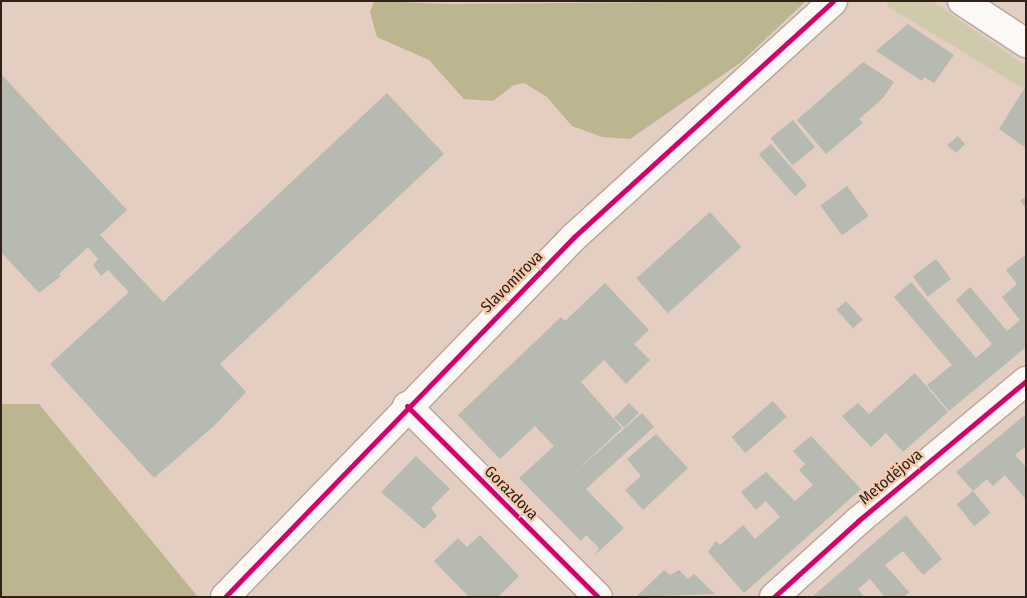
<!DOCTYPE html>
<html>
<head>
<meta charset="utf-8">
<style>
  body { margin:0 }
  #map { position:relative; width:1027px; height:598px; overflow:hidden; background:#e3cec1; font-family:"Fira Sans Condensed",sans-serif }
  div>[style] { position:absolute }
  .green>* { inset:0; background:#d0caad }
  .forest>* { inset:0; background:#bbb690 }
  .building>* { inset:0; background:#b6bab0; transform-origin:0 0 }
  .roads { filter:drop-shadow(1px 0 #b6a69c) drop-shadow(-1px 0 #b6a69c) drop-shadow(0 1px #b6a69c) drop-shadow(0 -1px #b6a69c) }
  .minor>* { height:28px; margin:-14px; padding:0 14px; transform-origin:14px; border-radius:14px; background:#fbf8f6 }
  .cycleway>* { height:5px; margin:-2.5px; padding:0 2.5px; transform-origin:2.5px; border-radius:2.5px; background:#d6006c }
  span { translate:-50% -50%; white-space:nowrap; text-align:center; line-height:1.15; -webkit-text-stroke:5px #f2cbb2; paint-order:stroke }
  .street-label { font-size:16px; color:#312219 }
  .frame { position:absolute; inset:0; border:2px solid #312219; pointer-events:none }
</style>
</head>
<body>
<div id="map">
  <div class="green">
    <i style="clip-path:polygon(888px 1px,932px 1px,1026px 66px,1026px 90px,887px 6px)"></i>
  </div>
  <div class="forest">
    <i style="clip-path:polygon(374px 1px,448px 4px,806px 1px,740px 63px,630px 139px,602px 137px,572px 126px,547px 97px,524px 83px,514px 85px,493px 101px,464px 99px,429px 60px,377px 37px,370px 12px)"></i>
    <i style="clip-path:polygon(1px 404px,39px 404px,198px 597px,1px 597px)"></i>
  </div>
  <div class="building">
    <i style="clip-path:polygon(908px 24px,954px 55px,934px 83px,924px 77px,922px 81px,876px 51px)"></i>
    <i style="clip-path:polygon(863px 62px,894px 82px,883px 98px,859px 119px,863px 123px,826px 154px,797px 120px)"></i>
    <i style="clip-path:polygon(1px 74px,127px 210px,100px 235px,163px 302px,387px 93px,444px 154px,220px 364px,246px 392px,215px 425px,154px 478px,50px 364px,129px 292px,108px 270px,101px 276px,93px 265px,98px 259px,88px 247px,59px 274px,61px 276px,39px 293px,1px 252px)"></i>
    <i style="clip-path:polygon(1024px 89px,1026px 90px,1026px 148px,999px 129px)"></i>
    <i style="left:793px;top:120px;width:35px;height:29px;rotate:51deg"></i>
    <i style="clip-path:polygon(958px 136px,965px 144px,956px 153px,947px 145px)"></i>
    <i style="left:771px;top:144px;width:55px;height:16px;rotate:49deg"></i>
    <i style="left:847px;top:186px;width:37px;height:33px;rotate:54deg"></i>
    <i style="clip-path:polygon(1026px 196px,1026px 208px,1020px 201px)"></i>
    <i style="left:710px;top:212px;width:47px;height:99px;rotate:48deg"></i>
    <i style="clip-path:polygon(1026px 254px,1026px 347px,949px 411px,927px 385px,952px 365px,894px 297px,911px 282px,976px 358px,992px 344px,956px 300px,970px 287px,1007px 331px,1020px 320px,1002px 297px,1017px 284px,1006px 270px)"></i>
    <i style="left:936px;top:259px;width:25px;height:29px;rotate:53deg"></i>
    <i style="clip-path:polygon(605px 283px,649px 330px,634px 344px,650px 360px,626px 384px,604px 360px,581px 382px,622px 428px,574px 473px,642px 413px,654px 427px,586px 489px,624px 528px,595px 555px,599px 548px,586px 535px,581px 541px,519px 478px,554px 446px,535px 426px,500px 459px,458px 415px,561px 317px,565px 321px)"></i>
    <i style="left:846px;top:301px;width:25px;height:13px;rotate:48deg"></i>
    <i style="clip-path:polygon(915px 373px,948px 412px,903px 452px,886px 433px,871px 447px,842px 416px,858px 403px,869px 414px)"></i>
    <i style="left:773px;top:401px;width:21px;height:55px;rotate:49deg"></i>
    <i style="left:629px;top:403px;width:14px;height:21px;rotate:45deg"></i>
    <i style="clip-path:polygon(1026px 414px,1026px 446px,1015px 455px,1026px 467px,1026px 500px,1005px 475px,993px 486px,987px 479px,973px 491px,956px 472px)"></i>
    <i style="clip-path:polygon(656px 434px,688px 468px,643px 510px,625px 490px,641px 476px,627px 459px)"></i>
    <i style="clip-path:polygon(811px 436px,861px 489px,744px 593px,708px 552px,716px 541px,720px 545px,743px 525px,755px 539px,780px 517px,766px 501px,756px 510px,741px 492px,766px 472px,795px 501px,813px 485px,799px 470px,805px 464px,793px 451px)"></i>
    <i style="clip-path:polygon(416px 456px,450px 489px,431px 508px,437px 516px,424px 529px,381px 492px)"></i>
    <i style="left:973px;top:491px;width:28px;height:21px;rotate:51deg"></i>
    <i style="clip-path:polygon(906px 515px,942px 559px,923px 575px,903px 551px,885px 565px,909px 592px,904px 597px,885px 597px,870px 579px,858px 589px,864px 597px,812px 597px)"></i>
    <i style="clip-path:polygon(480px 535px,519px 576px,498px 597px,469px 597px,434px 561px,458px 538px,467px 547px)"></i>
    <i style="clip-path:polygon(664px 570px,670px 575px,679px 570px,688px 579px,694px 574px,715px 594px,636px 597px)"></i>
  </div>
  <div class="roads">
    <div class="minor">
      <i style="left:962px;top:1px;width:77px;rotate:33.3deg"></i>
      <i style="left:407px;top:406px;width:270px;rotate:45deg"></i>
      <i style="left:225px;top:597px;width:501px;rotate:-45.89deg"></i>
      <i style="left:574px;top:237px;width:350px;rotate:-42.3deg"></i>
      <i style="left:774px;top:597px;width:113px;rotate:-42.1deg"></i>
      <i style="left:858px;top:521px;width:219px;rotate:-39.8deg"></i>
    </div>
  </div>
  <div class="cycleway">
    <i style="left:407px;top:406px;width:270px;rotate:45deg"></i>
    <i style="left:225px;top:597px;width:501px;rotate:-45.89deg"></i>
    <i style="left:574px;top:237px;width:350px;rotate:-42.3deg"></i>
    <i style="left:774px;top:597px;width:113px;rotate:-42.1deg"></i>
    <i style="left:858px;top:521px;width:219px;rotate:-39.8deg"></i>
  </div>
  <div class="street-label">
    <span style="left:512px;top:282px;rotate:-45deg">Slavomírova</span>
    <span style="left:891px;top:477px;rotate:-40deg">Metodějova</span>
    <span style="left:511px;top:493px;rotate:45deg">Gorazdova</span>
  </div>
  <div class="frame"></div>
</div>
</body>
</html>
